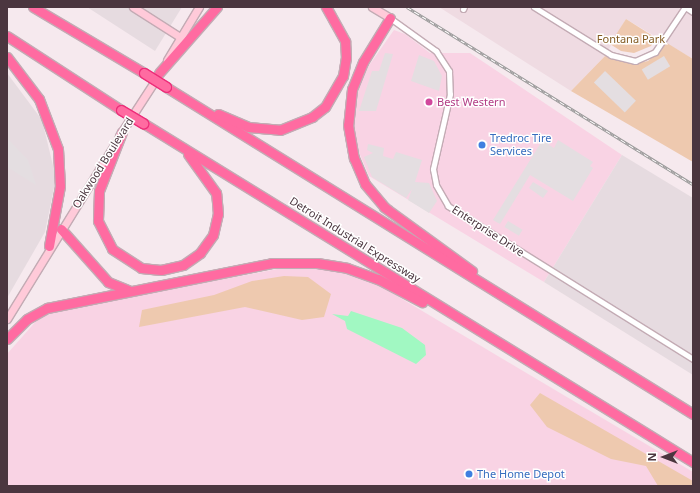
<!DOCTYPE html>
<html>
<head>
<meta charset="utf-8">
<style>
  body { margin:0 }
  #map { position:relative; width:700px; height:493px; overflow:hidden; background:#f6e9ee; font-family:"Noto Sans",sans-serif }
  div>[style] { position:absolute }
  .residential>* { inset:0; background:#efdbe2 }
  .commercial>* { inset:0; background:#f9d3e4 }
  .industrial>* { inset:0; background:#e6dbe0 }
  .green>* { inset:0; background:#eec9af }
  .parking>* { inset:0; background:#e4dee1; transform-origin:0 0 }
  .water>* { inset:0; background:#a1f8c2 }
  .roads { filter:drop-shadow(1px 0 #c3abb4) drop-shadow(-1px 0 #c3abb4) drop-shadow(0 1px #c3abb4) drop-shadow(0 -1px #c3abb4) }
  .minor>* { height:5px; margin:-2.5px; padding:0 2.5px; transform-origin:2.5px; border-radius:2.5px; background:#fff }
  .secondary>* { height:7px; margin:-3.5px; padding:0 3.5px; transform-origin:3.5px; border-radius:3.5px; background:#ffcad9 }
  .motorway>* { height:9px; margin:-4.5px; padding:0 4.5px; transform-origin:4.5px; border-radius:4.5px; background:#ff6ba1 }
  .rail>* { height:3px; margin-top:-1.5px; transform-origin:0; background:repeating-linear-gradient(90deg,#fff 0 4.5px,#999 0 9px); box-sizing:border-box; border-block:1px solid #999 }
  .bridges { filter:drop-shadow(1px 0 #ed2d79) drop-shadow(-1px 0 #ed2d79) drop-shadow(0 1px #ed2d79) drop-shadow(0 -1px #ed2d79) }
  .motorway-bridge>* { height:9px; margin:-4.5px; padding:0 4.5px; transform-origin:4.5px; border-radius:4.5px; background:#ff6ba1 }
  .dots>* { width:11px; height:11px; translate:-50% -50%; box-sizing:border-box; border:2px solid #fff; border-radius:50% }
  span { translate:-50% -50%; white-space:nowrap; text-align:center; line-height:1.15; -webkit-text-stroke:3px #fff; paint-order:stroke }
  .park-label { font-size:11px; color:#845c23 }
  .hotel-label { font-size:11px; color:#b23c85 }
  .left { translate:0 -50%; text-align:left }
  .shop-label { font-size:11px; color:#366cbe }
  .street-label { font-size:11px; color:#4b363f }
  .frame { position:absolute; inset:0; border:8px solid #4b363f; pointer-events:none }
  .north { position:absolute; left:644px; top:437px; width:40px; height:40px; -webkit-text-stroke:3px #fff; paint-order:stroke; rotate:270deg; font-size:11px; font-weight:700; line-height:16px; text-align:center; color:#4b363f }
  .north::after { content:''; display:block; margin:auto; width:14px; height:18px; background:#4b363f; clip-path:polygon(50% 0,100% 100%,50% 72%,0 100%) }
</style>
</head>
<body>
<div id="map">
  <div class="residential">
    <i style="clip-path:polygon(439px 7px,693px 7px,693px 59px,626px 19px,605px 56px,571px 91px)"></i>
  </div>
  <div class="commercial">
    <i style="clip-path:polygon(394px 30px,405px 34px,430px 53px,470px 53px,622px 155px,544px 282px,369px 176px,358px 150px,353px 122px,356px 98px,363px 74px)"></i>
    <i style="clip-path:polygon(293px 266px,340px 272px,382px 287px,693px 472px,693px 486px,7px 486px,7px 354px,38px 319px,57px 311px)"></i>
  </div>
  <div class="industrial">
    <i style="clip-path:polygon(87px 7px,182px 7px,155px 51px)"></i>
    <i style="clip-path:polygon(7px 73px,42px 120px,56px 178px,45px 232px,7px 298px)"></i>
    <i style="clip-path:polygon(622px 155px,693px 198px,693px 375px,544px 282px)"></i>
  </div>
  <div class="green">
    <i style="clip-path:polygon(626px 19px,656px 38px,651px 46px,634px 53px,621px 51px,610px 44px)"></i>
    <i style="clip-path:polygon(667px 43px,693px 59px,693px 162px,571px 91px,605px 56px,634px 64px,648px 61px)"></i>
    <i style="clip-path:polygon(284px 276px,308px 277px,331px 294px,324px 317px,302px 320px,245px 307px,139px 327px,142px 310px,214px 295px,252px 281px)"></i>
    <i style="clip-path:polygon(540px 393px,693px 481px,693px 486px,658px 486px,646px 466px,611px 459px,547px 427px,530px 405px)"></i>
  </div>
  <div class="parking">
    <i style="clip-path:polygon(385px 53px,393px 54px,376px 111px,359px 111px,372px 71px,379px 71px)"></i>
    <i style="clip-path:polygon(419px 55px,434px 61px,442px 76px,439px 91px,411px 81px)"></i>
    <i style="left:664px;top:56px;width:12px;height:26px;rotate:59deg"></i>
    <i style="left:605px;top:71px;width:43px;height:16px;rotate:44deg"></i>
    <i style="clip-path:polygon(545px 136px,551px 140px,549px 145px,554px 148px,558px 140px,593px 162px,590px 166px,593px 168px,573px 201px,530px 175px,500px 224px,493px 220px)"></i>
    <i style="clip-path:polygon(7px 138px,28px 160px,36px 185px,7px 167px)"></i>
    <i style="clip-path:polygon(368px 144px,384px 148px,383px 156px,393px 159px,396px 152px,422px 160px,415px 182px,429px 183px,437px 201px,429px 213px,408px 200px,412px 189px,406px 198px,372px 177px,364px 157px,373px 153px,367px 150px)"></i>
    <i style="clip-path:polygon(533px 182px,548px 191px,543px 198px,529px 188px)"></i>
    <i style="left:508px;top:221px;width:17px;height:7px;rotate:31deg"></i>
  </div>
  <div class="water">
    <i style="clip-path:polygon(351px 311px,402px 328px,425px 345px,426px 355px,416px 364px,347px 329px,345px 321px,332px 314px,348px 316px)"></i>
  </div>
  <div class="roads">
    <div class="minor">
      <i style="left:534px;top:7px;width:91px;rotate:31.9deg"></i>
      <i style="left:611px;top:55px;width:25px;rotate:14deg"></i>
      <i style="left:635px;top:61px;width:22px;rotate:-24deg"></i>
      <i style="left:655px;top:52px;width:54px;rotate:-56.3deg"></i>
      <i style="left:685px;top:7px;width:9px;rotate:32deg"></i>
      <i style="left:463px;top:9px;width:2px;rotate:-63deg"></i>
      <i style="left:390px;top:18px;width:57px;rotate:35.7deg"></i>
      <i style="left:436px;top:51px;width:24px;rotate:57deg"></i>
      <i style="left:449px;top:71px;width:23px;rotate:88deg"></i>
      <i style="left:450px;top:94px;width:77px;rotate:102.8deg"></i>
      <i style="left:433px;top:169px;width:16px;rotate:79deg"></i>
      <i style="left:436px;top:185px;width:24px;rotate:60deg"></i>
      <i style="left:448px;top:206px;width:289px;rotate:32deg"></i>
    </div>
    <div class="secondary">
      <i style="left:133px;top:7px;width:56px;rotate:32.6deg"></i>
      <i style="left:372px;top:7px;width:21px;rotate:31deg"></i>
      <i style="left:167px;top:60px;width:62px;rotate:-58.9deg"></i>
      <i style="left:119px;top:136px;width:72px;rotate:-57deg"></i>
      <i style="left:7px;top:319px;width:204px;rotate:-58.4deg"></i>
    </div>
    <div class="motorway">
      <i style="left:33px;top:7px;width:129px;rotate:30.7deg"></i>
      <i style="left:390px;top:18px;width:52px;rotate:121.5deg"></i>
      <i style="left:363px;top:62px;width:29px;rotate:112deg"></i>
      <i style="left:352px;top:89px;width:36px;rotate:96deg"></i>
      <i style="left:348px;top:125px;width:34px;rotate:80deg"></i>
      <i style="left:354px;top:158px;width:28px;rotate:67deg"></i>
      <i style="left:365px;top:184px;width:30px;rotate:50deg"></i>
      <i style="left:384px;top:207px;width:109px;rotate:36deg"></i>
      <i style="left:7px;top:36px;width:136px;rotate:33deg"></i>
      <i style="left:7px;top:57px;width:53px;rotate:52.7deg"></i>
      <i style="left:39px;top:99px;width:53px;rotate:69.2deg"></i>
      <i style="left:58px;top:149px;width:37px;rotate:87deg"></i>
      <i style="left:60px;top:186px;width:61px;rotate:100.4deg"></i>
      <i style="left:159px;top:73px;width:88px;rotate:-48.7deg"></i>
      <i style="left:166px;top:87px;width:620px;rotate:31.82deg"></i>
      <i style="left:218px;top:114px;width:33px;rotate:23deg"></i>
      <i style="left:248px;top:127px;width:32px;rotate:5deg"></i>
      <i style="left:280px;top:130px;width:35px;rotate:-22deg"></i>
      <i style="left:312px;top:117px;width:16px;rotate:-38deg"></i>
      <i style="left:325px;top:107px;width:36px;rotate:-60deg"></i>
      <i style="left:343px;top:76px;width:18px;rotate:-81deg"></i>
      <i style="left:346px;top:58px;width:17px;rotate:-93deg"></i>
      <i style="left:345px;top:41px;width:39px;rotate:-119deg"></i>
      <i style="left:143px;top:123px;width:646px;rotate:31.65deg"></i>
      <i style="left:122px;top:132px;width:63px;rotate:111.3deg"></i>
      <i style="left:99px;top:191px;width:30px;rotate:92deg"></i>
      <i style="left:98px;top:221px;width:31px;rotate:63deg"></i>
      <i style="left:112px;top:249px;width:35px;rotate:33deg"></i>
      <i style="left:141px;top:268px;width:20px;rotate:6deg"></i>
      <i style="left:161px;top:270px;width:23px;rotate:-13deg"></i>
      <i style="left:183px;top:265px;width:21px;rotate:-35deg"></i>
      <i style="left:200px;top:253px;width:22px;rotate:-54deg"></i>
      <i style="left:213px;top:235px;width:22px;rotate:-77deg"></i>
      <i style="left:218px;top:214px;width:21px;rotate:-95deg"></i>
      <i style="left:216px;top:193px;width:48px;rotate:-125.7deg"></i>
      <i style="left:61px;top:229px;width:71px;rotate:48.4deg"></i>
      <i style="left:108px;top:282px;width:22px;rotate:22deg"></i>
      <i style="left:7px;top:339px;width:28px;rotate:-45deg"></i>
      <i style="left:27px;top:319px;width:23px;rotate:-29deg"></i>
      <i style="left:47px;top:308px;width:229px;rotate:-11.3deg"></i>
      <i style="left:272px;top:263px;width:45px"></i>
      <i style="left:317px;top:263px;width:30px;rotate:9deg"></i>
      <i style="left:347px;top:268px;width:33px;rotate:20deg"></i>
      <i style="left:378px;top:279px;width:50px;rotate:27.6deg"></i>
    </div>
  </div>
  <div class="rail">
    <i style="left:407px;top:7px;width:336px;rotate:31.8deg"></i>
  </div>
  <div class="bridges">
    <div class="motorway-bridge">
      <i style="left:144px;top:73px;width:26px;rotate:32deg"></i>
      <i style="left:121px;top:110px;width:26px;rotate:31deg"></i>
    </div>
  </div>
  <div class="dots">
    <i style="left:429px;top:102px;background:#d1479c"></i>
    <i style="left:482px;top:145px;background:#3f7fe0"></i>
    <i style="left:469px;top:474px;background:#3f7fe0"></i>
  </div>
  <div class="park-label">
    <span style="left:631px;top:39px">Fontana Park</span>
  </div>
  <div class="hotel-label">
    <span class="left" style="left:437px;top:102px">Best Western</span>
  </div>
  <div class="shop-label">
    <span class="left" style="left:490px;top:145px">Tredroc Tire<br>Services</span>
    <span class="left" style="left:477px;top:474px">The Home Depot</span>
  </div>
  <div class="street-label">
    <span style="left:103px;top:163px;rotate:-58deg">Oakwood Boulevard</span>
    <span style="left:488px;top:231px;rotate:33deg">Enterprise Drive</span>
    <span style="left:355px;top:240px;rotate:32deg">Detroit Industrial Expressway</span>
  </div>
  <div class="frame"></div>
  <div class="north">N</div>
</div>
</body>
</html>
